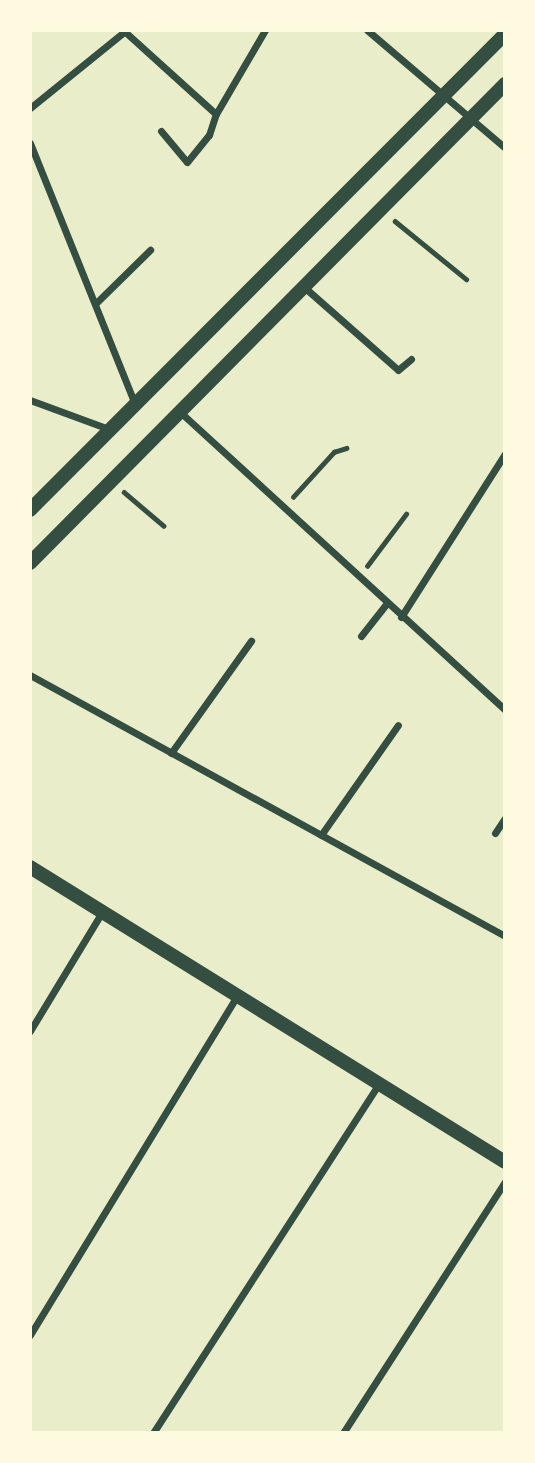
<!DOCTYPE html>
<html>
<head>
<meta charset="utf-8">
<style>
  body { margin:0 }
  #map { position:relative; width:535px; height:1463px; overflow:hidden; background:#e9edc9; font-family:Signika,sans-serif }
  div>[style] { position:absolute }
  .path>* { height:4.5px; margin:-2.25px; padding:0 2.25px; transform-origin:2.25px; border-radius:2.25px; background:#344e41 }
  .minor>* { height:7px; margin:-3.5px; padding:0 3.5px; transform-origin:3.5px; border-radius:3.5px; background:#344e41 }
  .secondary>* { height:14px; margin:-7px; padding:0 7px; transform-origin:7px; border-radius:7px; background:#344e41 }
  span { translate:-50% -50%; white-space:nowrap; text-align:center; line-height:1.15; -webkit-text-stroke:6px #fefae0; paint-order:stroke }
  .frame { position:absolute; inset:0; border:32px solid #fefae0; pointer-events:none }
</style>
</head>
<body>
<div id="map">
  <div class="path">
    <i style="left:395px;top:221px;width:92px;rotate:39.2deg"></i>
    <i style="left:124px;top:492px;width:52px;rotate:40.4deg"></i>
    <i style="left:293px;top:497px;width:61px;rotate:-47.7deg"></i>
    <i style="left:334px;top:452px;width:13px;rotate:-18deg"></i>
    <i style="left:367px;top:566px;width:65px;rotate:-53.1deg"></i>
  </div>
  <div class="minor">
    <i style="left:123px;top:30px;width:125px;rotate:42.1deg"></i>
    <i style="left:367px;top:30px;width:182px;rotate:40.5deg"></i>
    <i style="left:30px;top:108px;width:122px;rotate:-39deg"></i>
    <i style="left:161px;top:131px;width:40px;rotate:50deg"></i>
    <i style="left:187px;top:162px;width:35px;rotate:-51deg"></i>
    <i style="left:209px;top:135px;width:22px;rotate:-72deg"></i>
    <i style="left:216px;top:114px;width:97px;rotate:-59.7deg"></i>
    <i style="left:30px;top:143px;width:281px;rotate:68.1deg"></i>
    <i style="left:304px;top:287px;width:125px;rotate:41.4deg"></i>
    <i style="left:398px;top:370px;width:17px;rotate:-40deg"></i>
    <i style="left:96px;top:303px;width:76px;rotate:-44.5deg"></i>
    <i style="left:30px;top:400px;width:84px;rotate:20.2deg"></i>
    <i style="left:179px;top:411px;width:442px;rotate:42.5deg"></i>
    <i style="left:401px;top:617px;width:193px;rotate:-57.5deg"></i>
    <i style="left:361px;top:636px;width:42px;rotate:-51.8deg"></i>
    <i style="left:30px;top:675px;width:542px;rotate:28.79deg"></i>
    <i style="left:171px;top:753px;width:138px;rotate:-54.5deg"></i>
    <i style="left:495px;top:833px;width:18px;rotate:-56deg"></i>
    <i style="left:321px;top:835px;width:134px;rotate:-55deg"></i>
    <i style="left:30px;top:1031px;width:139px;rotate:-58.8deg"></i>
    <i style="left:30px;top:1335px;width:397px;rotate:-58.6deg"></i>
    <i style="left:153px;top:1433px;width:416px;rotate:-57.1deg"></i>
    <i style="left:343px;top:1433px;width:299px;rotate:-57.2deg"></i>
  </div>
  <div class="secondary">
    <i style="left:30px;top:510px;width:672px;rotate:-45.06deg"></i>
    <i style="left:30px;top:563px;width:675px;rotate:-45.24deg"></i>
    <i style="left:30px;top:867px;width:559px;rotate:31.84deg"></i>
  </div>
  <div class="frame"></div>
</div>
</body>
</html>
